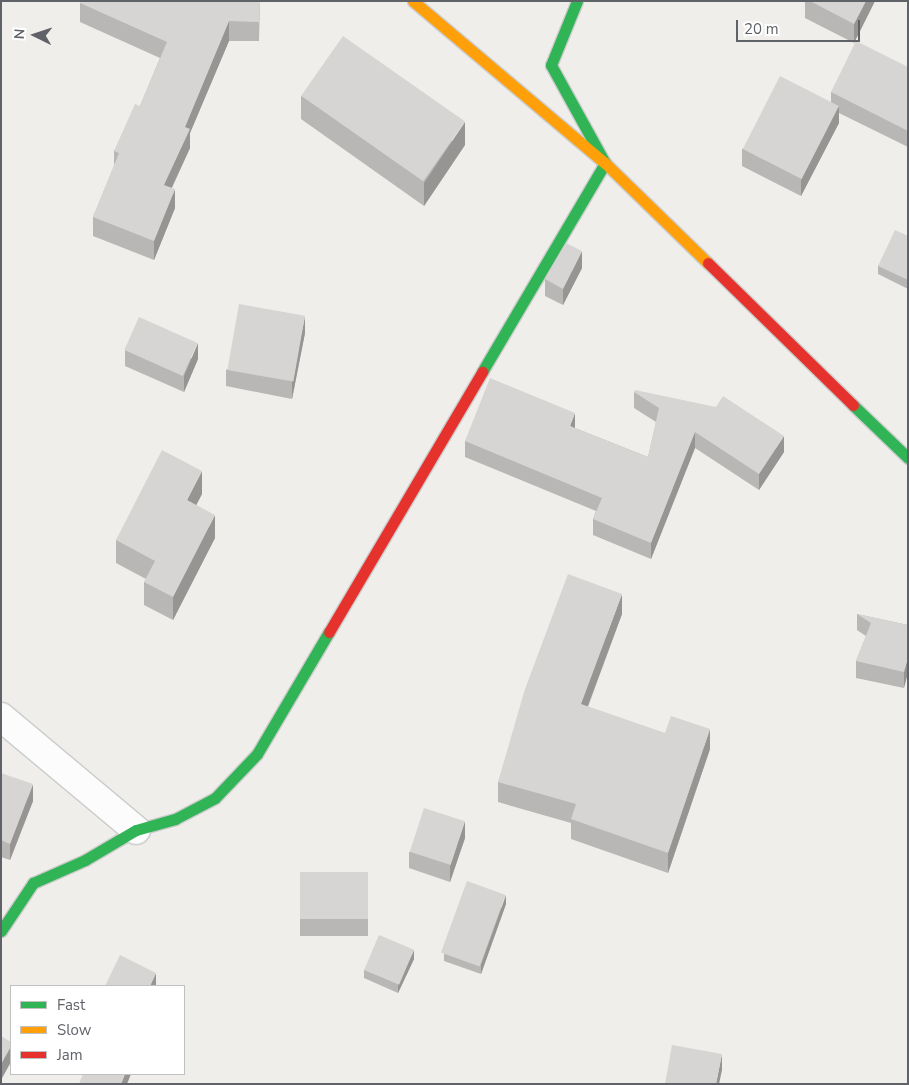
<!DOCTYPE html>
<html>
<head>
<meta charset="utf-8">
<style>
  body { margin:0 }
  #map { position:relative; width:909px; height:1085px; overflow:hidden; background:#efeeea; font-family:"Nunito Sans",sans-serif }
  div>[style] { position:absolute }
  .roads { filter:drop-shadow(1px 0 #cbcccc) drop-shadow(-1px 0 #cbcccc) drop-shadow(0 1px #cbcccc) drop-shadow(0 -1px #cbcccc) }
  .street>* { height:28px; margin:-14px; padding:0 14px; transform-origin:14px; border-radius:14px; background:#fdfcfc }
  .fast>* { height:11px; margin:-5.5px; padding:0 5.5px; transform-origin:5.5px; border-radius:5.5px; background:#30b455 }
  .slow>* { height:11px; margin:-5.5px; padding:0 5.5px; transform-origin:5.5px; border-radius:5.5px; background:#ff9f0a }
  .jam>* { height:11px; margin:-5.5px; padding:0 5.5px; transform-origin:5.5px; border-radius:5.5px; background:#e5322d }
  .wall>* { inset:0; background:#b8b7b5; transform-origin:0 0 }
  .shaded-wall>* { inset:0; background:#969594 }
  .building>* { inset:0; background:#d6d5d3; transform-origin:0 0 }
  span { translate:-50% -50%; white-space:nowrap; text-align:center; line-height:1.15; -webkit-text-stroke:4px #fff; paint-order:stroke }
  .frame { position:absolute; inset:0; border:2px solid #5f6368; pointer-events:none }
  .legend { position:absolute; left:10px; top:985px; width:175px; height:90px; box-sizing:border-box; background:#fff; border:1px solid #bfc1c3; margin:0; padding:6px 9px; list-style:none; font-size:15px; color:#5f6368 }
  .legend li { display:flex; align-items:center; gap:10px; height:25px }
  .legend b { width:25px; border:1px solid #bfc1c3 }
  .north { position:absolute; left:10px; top:10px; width:50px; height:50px; -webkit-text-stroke:4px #fff; paint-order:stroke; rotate:274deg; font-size:14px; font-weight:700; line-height:20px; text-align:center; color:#5f6368 }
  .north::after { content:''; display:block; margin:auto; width:18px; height:22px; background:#5f6368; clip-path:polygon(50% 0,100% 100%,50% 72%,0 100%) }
  .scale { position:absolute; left:736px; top:20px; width:124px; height:22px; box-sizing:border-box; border:2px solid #5f6368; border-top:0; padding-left:6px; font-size:15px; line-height:18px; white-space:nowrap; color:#5f6368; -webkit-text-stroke:4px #fff; paint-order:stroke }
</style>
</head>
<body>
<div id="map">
  <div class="roads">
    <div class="street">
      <i style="left:1px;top:717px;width:176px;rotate:39.9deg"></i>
    </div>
    <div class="fast">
      <i style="left:482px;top:372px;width:243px;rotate:-59.5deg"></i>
      <i style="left:605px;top:163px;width:112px;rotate:-118.9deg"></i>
      <i style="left:551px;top:65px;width:69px;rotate:-67.9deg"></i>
      <i style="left:853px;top:405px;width:76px;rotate:43.9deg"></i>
      <i style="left:1px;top:931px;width:58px;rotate:-56.3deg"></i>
      <i style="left:33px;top:883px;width:57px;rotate:-23.9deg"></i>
      <i style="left:85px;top:860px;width:59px;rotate:-30.5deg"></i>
      <i style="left:136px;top:830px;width:41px;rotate:-15.8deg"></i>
      <i style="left:175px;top:819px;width:45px;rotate:-27.7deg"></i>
      <i style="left:215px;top:798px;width:61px;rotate:-46.3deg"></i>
      <i style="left:257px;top:754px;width:142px;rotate:-59.5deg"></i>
    </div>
    <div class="slow">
      <i style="left:413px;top:1px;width:251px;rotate:40.2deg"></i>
      <i style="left:605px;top:163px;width:144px;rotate:44.2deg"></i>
    </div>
    <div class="jam">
      <i style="left:708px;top:263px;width:203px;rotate:44.4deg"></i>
      <i style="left:329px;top:632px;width:302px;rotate:-59.5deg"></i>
    </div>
  </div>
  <div class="wall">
    <i style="clip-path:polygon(260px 1px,259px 41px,229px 41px,190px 133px,190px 148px,172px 188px,175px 208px,154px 260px,93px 236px,93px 217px,114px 166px,114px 151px,140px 106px,160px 58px,80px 22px,80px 3px)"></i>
    <i style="clip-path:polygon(805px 1px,875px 1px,854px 43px,805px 18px)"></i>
    <i style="clip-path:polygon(908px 67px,908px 147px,839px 113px,839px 123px,801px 196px,742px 166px,742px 149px,831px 102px,831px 92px)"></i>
    <i style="clip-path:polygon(301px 96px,465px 145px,424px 206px,301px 119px)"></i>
    <i style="clip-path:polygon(908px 236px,908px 289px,878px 274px,878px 266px)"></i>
    <i style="clip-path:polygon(582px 268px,563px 305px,545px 296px,545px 279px)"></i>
    <i style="clip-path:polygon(305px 333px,292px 399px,226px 386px,226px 370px)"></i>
    <i style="clip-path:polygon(125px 350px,198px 359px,184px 392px,125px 366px)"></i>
    <i style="clip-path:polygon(634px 392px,784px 452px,759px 490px,695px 448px,651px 559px,593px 535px,593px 519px,596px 511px,465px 457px,465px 441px,575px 428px,648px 457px,656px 422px,634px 408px)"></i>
    <i style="clip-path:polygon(202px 494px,196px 505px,215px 538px,173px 620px,144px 605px,144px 582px,146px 579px,116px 563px,116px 540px)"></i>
    <i style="clip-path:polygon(622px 614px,588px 707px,710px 749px,668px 873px,571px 839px,571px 823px,498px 802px,498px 782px)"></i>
    <i style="clip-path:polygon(857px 614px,908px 625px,904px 688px,856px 678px,856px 661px,866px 636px,857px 630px)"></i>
    <i style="clip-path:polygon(1px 773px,33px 801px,10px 860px,1px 857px)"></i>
    <i style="clip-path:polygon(465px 838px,450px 882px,409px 868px,409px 852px)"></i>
    <i style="left:368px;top:872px;width:64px;height:68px;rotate:90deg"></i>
    <i style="clip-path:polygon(506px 904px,481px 974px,444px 961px,444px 953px)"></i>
    <i style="clip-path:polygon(414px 959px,398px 993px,364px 978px,364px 970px)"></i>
  </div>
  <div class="shaded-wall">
    <i style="clip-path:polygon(866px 1px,875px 1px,854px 43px,854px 24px)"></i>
    <i style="clip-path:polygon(229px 21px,229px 41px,190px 133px,190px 148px,164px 204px,164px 185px,185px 127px)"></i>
    <i style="clip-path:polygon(839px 106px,839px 123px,801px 196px,801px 180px)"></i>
    <i style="clip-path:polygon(465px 122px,465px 145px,424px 206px,424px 183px)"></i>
    <i style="clip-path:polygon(175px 189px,175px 208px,154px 260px,154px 241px)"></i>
    <i style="clip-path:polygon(582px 251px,582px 268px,563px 305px,563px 289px)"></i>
    <i style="clip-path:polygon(305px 316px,305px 333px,292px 399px,292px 382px)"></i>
    <i style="clip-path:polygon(198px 343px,198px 359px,184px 392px,184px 376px)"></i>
    <i style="clip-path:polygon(575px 413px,575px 429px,570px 426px)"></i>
    <i style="clip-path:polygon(695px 432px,695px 448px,651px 559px,651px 543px)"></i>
    <i style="clip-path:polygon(784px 436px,784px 452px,759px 490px,759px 474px)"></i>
    <i style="clip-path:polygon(202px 471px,202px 494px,187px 523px,187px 500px)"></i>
    <i style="clip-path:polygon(215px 515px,215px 538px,173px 620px,173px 597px)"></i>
    <i style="clip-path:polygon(622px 594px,622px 614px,581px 724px,581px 704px)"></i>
    <i style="clip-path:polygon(908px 657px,908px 673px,904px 688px,904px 672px)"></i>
    <i style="clip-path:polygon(710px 729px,710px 749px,668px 873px,668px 853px)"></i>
    <i style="clip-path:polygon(33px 784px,33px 801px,10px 860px,10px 844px)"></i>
    <i style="clip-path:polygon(465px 821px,465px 838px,450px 882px,450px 866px)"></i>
    <i style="clip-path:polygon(506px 895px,506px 904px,481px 974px,481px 965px)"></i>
    <i style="clip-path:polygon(414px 950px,414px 959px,398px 993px,398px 985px)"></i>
    <i style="clip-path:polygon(156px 973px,156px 986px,150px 986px)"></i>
    <i style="clip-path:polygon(11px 1046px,11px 1062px,1px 1080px,1px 1064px)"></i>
    <i style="clip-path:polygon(722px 1054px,722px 1070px,719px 1084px,716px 1084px)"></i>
    <i style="clip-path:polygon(125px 1074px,131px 1074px,127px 1084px,121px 1084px)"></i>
  </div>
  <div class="building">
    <i style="clip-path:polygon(80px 1px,260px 1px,259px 22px,229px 21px,185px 127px,190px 129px,164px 185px,175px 189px,154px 241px,93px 217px,119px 153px,114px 151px,135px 104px,140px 106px,167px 42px,80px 3px)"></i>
    <i style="clip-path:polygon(810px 1px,866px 1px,854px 24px)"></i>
    <i style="left:343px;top:36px;width:149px;height:73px;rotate:35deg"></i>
    <i style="clip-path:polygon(856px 41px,908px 67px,908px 131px,831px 92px)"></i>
    <i style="left:780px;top:76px;width:66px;height:82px;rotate:27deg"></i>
    <i style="clip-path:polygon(895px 230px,908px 236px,908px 280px,878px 266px)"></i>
    <i style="clip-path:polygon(566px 243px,582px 251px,563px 289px,545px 279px)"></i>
    <i style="left:239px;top:304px;width:67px;height:67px;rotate:10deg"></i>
    <i style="left:139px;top:317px;width:64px;height:36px;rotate:24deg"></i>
    <i style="clip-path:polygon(490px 378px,575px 413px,570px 426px,648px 457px,659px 408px,634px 392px,635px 390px,716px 407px,723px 396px,784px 436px,759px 474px,695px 432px,651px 543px,593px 519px,602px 498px,465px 441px)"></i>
    <i style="clip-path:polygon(162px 450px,202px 471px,187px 500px,215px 515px,173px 597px,144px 582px,155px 561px,116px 540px)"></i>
    <i style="clip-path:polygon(568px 574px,622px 594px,581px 704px,665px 733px,671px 716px,710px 729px,668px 853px,571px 819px,576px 804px,498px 782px,525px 689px)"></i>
    <i style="clip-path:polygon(857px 614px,908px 625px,908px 657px,904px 672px,856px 661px,871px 623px)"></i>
    <i style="clip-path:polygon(1px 773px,33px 784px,10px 844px,1px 840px)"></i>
    <i style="left:424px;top:808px;width:43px;height:46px;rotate:18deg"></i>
    <i style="left:368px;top:872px;width:47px;height:68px;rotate:90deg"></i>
    <i style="left:467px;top:881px;width:41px;height:76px;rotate:20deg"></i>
    <i style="left:379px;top:935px;width:38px;height:38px;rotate:23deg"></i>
    <i style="clip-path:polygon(120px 955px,156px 973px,150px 986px,105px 986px)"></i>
    <i style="clip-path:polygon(1px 1036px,11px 1042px,11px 1046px,1px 1064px)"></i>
    <i style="clip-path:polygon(672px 1045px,722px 1054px,716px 1084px,665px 1084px)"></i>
    <i style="clip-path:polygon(83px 1074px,125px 1074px,121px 1084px,79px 1084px)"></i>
  </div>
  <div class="frame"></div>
  <ul class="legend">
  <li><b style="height:6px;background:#30b455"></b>Fast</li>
  <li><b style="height:6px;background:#ff9f0a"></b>Slow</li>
  <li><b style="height:6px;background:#e5322d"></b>Jam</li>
  </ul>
  <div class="north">N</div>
  <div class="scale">20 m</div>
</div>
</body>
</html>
